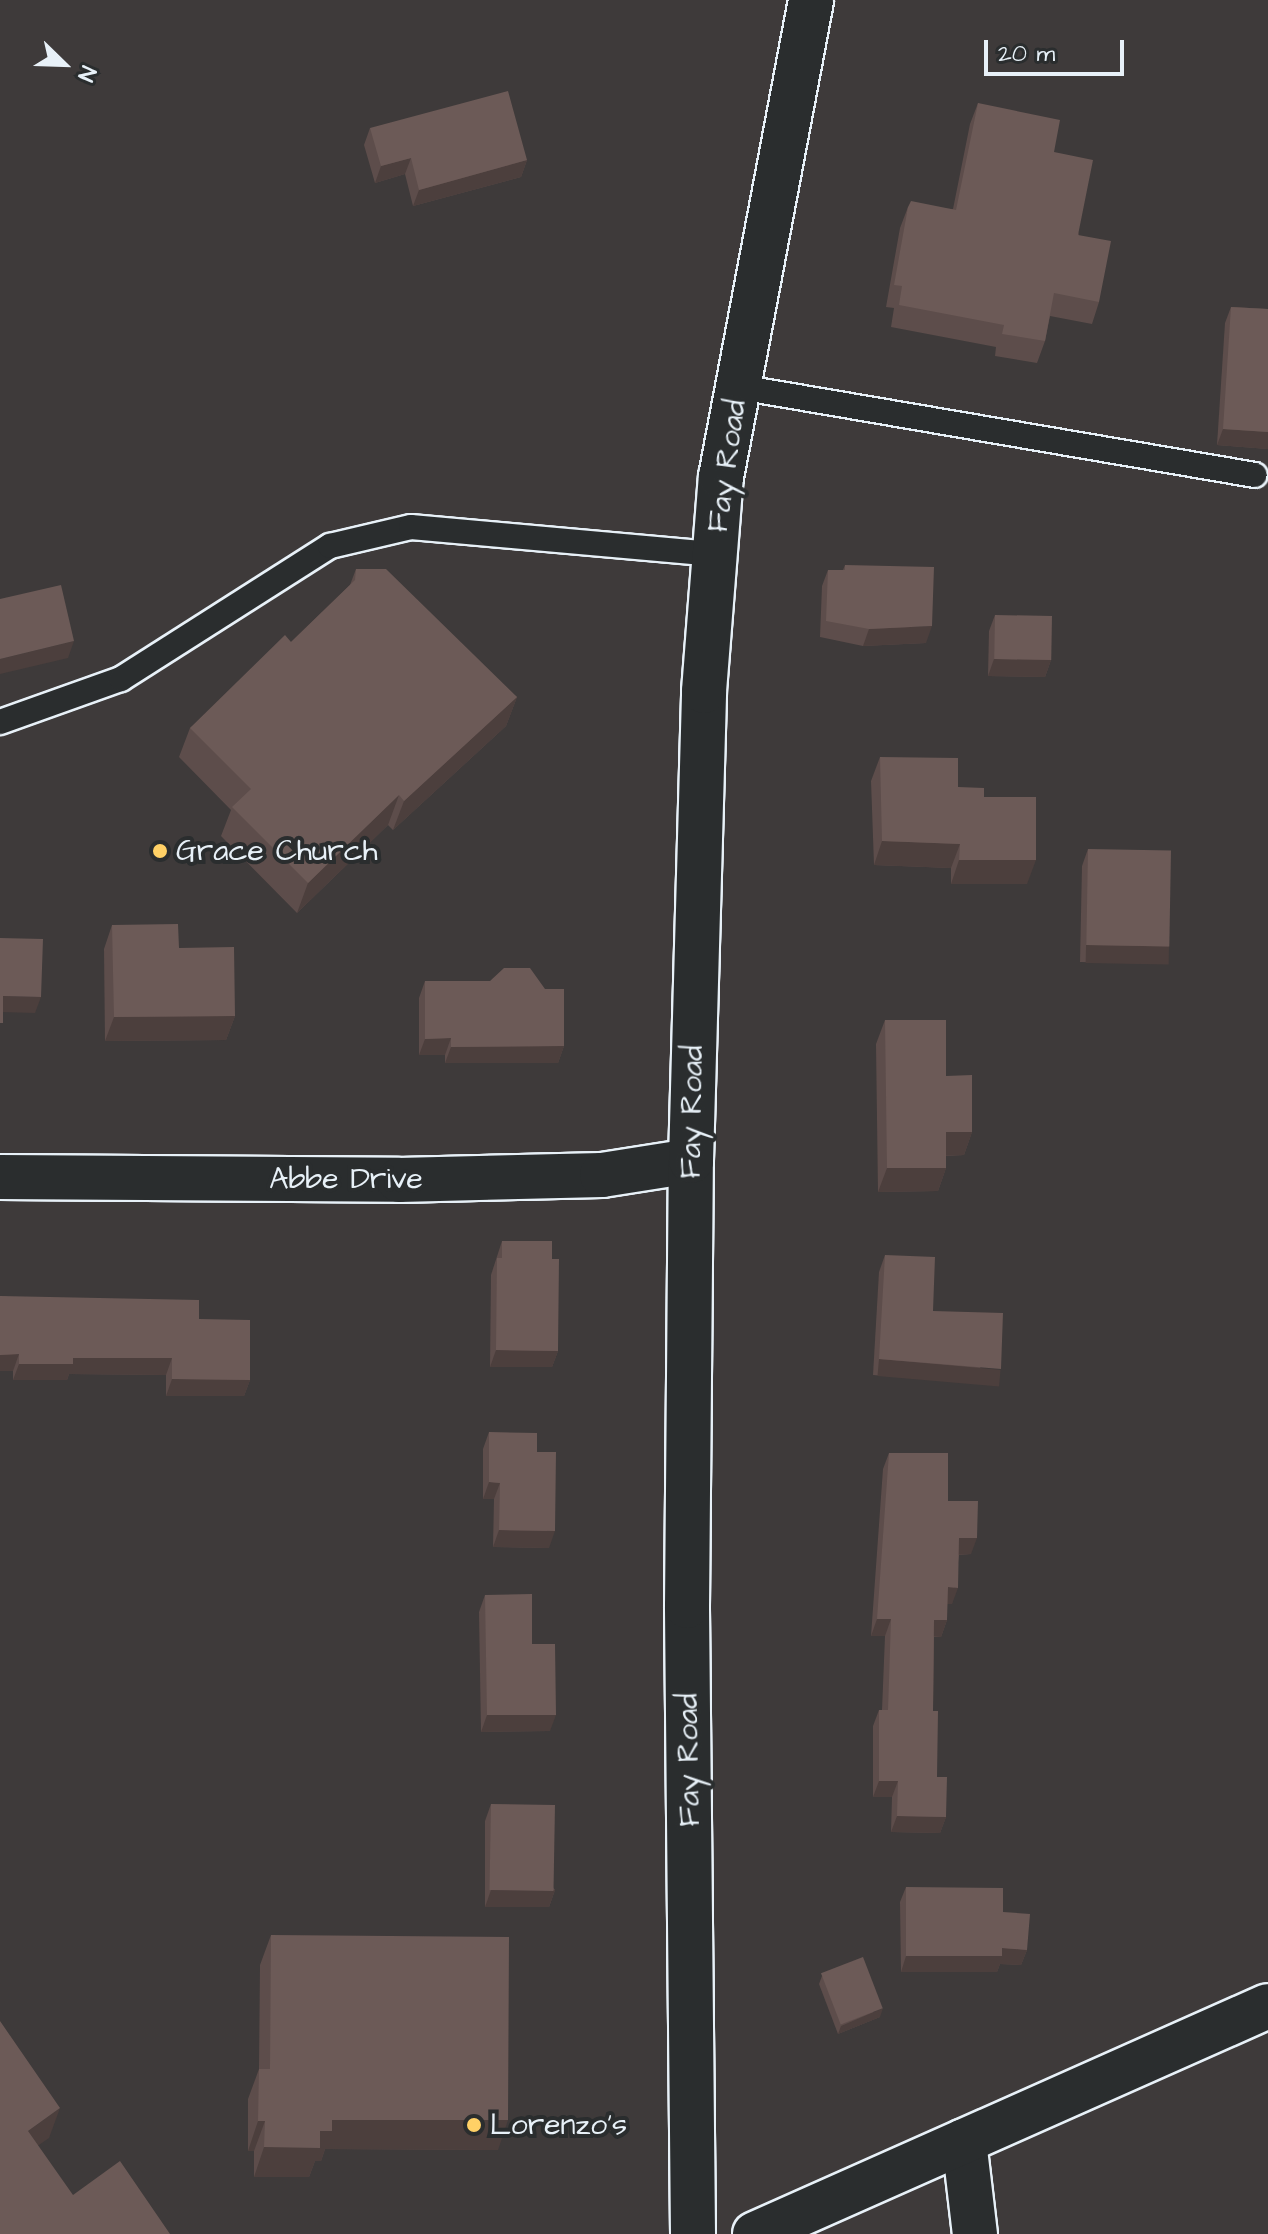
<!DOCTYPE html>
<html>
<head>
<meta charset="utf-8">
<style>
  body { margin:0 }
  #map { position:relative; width:1268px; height:2234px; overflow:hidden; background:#3e3a3a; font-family:"Architects Daughter",sans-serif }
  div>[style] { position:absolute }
  .roads { filter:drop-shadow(2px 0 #e8f1f8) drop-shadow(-2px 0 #e8f1f8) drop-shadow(0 2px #e8f1f8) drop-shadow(0 -2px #e8f1f8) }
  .lane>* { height:24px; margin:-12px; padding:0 12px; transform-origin:12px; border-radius:12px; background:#2a2d2e }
  .street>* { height:44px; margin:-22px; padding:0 22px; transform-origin:22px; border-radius:22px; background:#2a2d2e }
  .secondary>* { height:44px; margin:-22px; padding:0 22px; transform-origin:22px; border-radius:22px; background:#2a2d2e }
  .wall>* { inset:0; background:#5d4d4b }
  .shaded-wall>* { inset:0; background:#4c3f3d; transform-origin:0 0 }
  .building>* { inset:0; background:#6c5a57; transform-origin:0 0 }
  .dots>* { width:22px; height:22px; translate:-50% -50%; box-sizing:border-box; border:4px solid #2a2d2e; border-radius:50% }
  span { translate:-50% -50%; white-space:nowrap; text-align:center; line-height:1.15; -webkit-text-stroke:8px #2a2d2e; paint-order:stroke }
  .street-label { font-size:30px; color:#e8f1f8 }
  .poi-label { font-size:30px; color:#e8f1f8 }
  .left { translate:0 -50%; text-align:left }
  .north { position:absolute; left:24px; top:24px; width:80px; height:80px; -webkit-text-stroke:6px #2a2d2e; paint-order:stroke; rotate:113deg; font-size:22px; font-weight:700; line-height:32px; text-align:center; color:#e8f1f8 }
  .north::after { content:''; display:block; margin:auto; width:28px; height:36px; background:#e8f1f8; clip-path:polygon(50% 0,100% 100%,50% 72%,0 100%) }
  .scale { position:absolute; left:984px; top:40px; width:140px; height:36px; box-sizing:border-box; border:4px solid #e8f1f8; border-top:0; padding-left:10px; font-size:24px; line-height:28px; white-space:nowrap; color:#e8f1f8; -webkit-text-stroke:6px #2a2d2e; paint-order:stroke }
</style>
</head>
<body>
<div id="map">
  <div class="roads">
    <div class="lane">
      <i style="left:739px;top:387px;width:523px;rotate:9.68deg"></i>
      <i style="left:0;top:722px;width:128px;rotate:-19.6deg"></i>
      <i style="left:121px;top:679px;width:248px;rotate:-32.5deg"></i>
      <i style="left:330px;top:546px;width:83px;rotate:-13.2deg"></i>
      <i style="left:411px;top:527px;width:305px;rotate:5.1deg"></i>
    </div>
    <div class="street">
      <i style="left:0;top:1177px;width:399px;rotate:0.4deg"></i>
      <i style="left:399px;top:1180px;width:203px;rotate:-1.4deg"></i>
      <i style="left:602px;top:1175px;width:90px;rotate:-8.9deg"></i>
    </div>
    <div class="secondary">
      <i style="left:964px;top:2141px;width:94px;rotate:83.3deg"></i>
      <i style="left:693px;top:2234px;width:628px;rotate:-90.55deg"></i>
      <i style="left:687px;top:1606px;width:445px;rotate:-89.5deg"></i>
      <i style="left:691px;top:1161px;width:470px;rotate:-88.4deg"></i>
      <i style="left:704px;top:691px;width:215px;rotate:-85.5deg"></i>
      <i style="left:721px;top:477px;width:485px;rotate:-79.3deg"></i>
      <i style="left:755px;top:2234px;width:561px;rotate:-23.96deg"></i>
    </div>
  </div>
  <div class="wall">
    <i style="clip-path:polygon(978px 103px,1054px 152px,1099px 302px,1092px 324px,1050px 316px,1045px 341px,1037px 363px,995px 356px,996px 347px,891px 327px,894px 308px,886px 307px,900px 228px,908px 207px,953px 209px,970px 124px)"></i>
    <i style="clip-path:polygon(370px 128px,527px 160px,521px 177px,413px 206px,405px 174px,375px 183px,364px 145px)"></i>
    <i style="clip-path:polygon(1231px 307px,1268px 309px,1268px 449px,1217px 445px,1225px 323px)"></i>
    <i style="clip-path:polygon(845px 565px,926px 643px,863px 646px,820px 637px,822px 586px,828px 570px,843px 570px)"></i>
    <i style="clip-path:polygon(356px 569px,517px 697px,506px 726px,393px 830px,388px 825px,297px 913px,221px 836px,231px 810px,179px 757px,190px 728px,291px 642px,350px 585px)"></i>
    <i style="clip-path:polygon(995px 615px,1051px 660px,1045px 677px,988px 676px,989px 631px)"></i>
    <i style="clip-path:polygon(880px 757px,984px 797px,1027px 884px,951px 884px,951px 868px,874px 865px,871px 781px)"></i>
    <i style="clip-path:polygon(1088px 849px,1169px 947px,1163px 964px,1080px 962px,1082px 866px)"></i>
    <i style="clip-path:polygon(112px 925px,179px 948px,235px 1016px,226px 1040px,105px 1041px,104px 949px)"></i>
    <i style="clip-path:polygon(425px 981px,564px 1046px,558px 1063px,445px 1063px,445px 1055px,419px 1055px,419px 998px)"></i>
    <i style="clip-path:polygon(885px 1020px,946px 1076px,972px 1132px,964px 1155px,946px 1156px,946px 1168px,938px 1191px,878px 1192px,876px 1044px)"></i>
    <i style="clip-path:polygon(502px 1241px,552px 1259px,558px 1351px,552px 1367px,490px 1367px,491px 1275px)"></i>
    <i style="clip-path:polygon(885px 1255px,933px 1311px,995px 1385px,873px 1375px,879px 1272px)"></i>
    <i style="clip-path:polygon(0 1296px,199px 1319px,250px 1380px,244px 1396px,166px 1396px,166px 1375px,69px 1374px,67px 1380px,13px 1380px,13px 1371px,0 1371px)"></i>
    <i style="clip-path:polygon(489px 1432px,537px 1452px,549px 1548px,493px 1547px,494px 1499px,483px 1499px,483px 1449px)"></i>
    <i style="clip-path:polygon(889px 1453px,948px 1501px,971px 1554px,959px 1555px,952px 1604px,947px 1604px,947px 1620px,941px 1637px,934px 1637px,933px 1711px,937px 1777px,946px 1817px,940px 1833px,891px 1832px,892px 1797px,873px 1797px,873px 1726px,879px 1710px,882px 1710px,885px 1636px,871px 1636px,883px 1469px)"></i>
    <i style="clip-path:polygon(485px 1595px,532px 1644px,550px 1731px,481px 1732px,479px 1612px)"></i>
    <i style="clip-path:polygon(491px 1804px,555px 1890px,549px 1907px,485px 1907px,485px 1821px)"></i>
    <i style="clip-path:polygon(906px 1887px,1003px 1912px,1027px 1950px,1021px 1965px,1000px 1964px,997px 1972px,901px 1972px,900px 1902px)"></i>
    <i style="clip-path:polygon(271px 1935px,498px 2150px,325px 2149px,321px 2161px,315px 2161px,309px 2177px,254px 2177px,254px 2151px,248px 2151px,248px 2099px,259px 2069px,260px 1965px)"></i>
    <i style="clip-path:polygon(822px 1976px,880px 2017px,838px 2034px,819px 1984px)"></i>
  </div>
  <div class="shaded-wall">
    <i style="clip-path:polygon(411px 158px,405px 174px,375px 183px,381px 166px)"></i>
    <i style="clip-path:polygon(527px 160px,521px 177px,413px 206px,419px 190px)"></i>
    <i style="clip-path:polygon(1223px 429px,1268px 432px,1268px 449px,1217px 445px)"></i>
    <i style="clip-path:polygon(932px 626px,926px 643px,863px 646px,869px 629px)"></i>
    <i style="clip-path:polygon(74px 641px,68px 658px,0 674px,0 659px)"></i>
    <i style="clip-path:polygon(994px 659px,1051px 660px,1045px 677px,988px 676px)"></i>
    <i style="clip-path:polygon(517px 697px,506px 726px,393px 830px,404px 801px)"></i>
    <i style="clip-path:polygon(399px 795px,388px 825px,297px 913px,308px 883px)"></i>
    <i style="clip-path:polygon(882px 841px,960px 844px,951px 868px,874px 865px)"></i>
    <i style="clip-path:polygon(959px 860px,1036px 860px,1027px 884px,951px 884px)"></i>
    <i style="left:1086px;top:945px;width:83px;height:18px;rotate:1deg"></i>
    <i style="clip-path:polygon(3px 996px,41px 997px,35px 1013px,0 1012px)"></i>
    <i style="clip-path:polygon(235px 1016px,226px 1040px,105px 1041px,114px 1017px)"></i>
    <i style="clip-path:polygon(451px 1038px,445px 1055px,419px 1055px,425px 1039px)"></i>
    <i style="clip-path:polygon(564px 1046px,558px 1063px,445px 1063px,451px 1047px)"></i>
    <i style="clip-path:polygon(946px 1132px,972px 1132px,964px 1155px,937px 1156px)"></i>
    <i style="clip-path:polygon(887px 1168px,946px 1168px,938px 1191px,878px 1192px)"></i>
    <i style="clip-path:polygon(496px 1350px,558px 1351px,552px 1367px,490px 1367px)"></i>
    <i style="clip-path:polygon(19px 1354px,13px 1371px,0 1371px,0 1355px)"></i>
    <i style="clip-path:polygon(73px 1358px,172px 1358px,166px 1375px,69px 1374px,67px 1380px,13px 1380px,19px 1364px)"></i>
    <i style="left:879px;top:1359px;width:122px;height:17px;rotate:5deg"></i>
    <i style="clip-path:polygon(172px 1379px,250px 1380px,244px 1396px,166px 1396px)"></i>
    <i style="clip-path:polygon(489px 1482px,500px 1483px,494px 1499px,483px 1499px)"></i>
    <i style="clip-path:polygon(499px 1530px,555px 1531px,549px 1548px,493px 1547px)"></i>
    <i style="clip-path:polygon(959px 1538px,977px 1538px,971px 1554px,953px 1555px)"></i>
    <i style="clip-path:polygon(948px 1587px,958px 1588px,952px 1604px,942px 1604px)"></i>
    <i style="clip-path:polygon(877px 1619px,891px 1619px,885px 1636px,871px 1636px)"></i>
    <i style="clip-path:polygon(934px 1620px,947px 1620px,941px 1637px,928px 1636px)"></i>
    <i style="clip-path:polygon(487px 1715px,556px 1715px,550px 1731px,481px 1732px)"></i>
    <i style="clip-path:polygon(879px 1781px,898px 1781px,892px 1797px,873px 1797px)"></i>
    <i style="clip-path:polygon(897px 1816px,946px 1817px,940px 1833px,891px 1832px)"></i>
    <i style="clip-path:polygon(491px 1890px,555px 1890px,549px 1907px,485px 1907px)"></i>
    <i style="clip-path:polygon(1002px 1948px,1027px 1950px,1021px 1965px,1000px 1964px,997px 1972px,901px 1972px,906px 1956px)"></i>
    <i style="clip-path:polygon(883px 2008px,880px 2017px,838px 2034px,841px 2026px)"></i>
    <i style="clip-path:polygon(60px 2108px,49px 2138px,17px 2160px,28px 2131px)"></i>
    <i style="clip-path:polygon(332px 2120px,508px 2120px,498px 2150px,325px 2149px,321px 2161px,315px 2161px,309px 2177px,254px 2177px,264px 2147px,320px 2131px)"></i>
    <i style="clip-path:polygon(258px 2121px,265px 2121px,254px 2151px,248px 2151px)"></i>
  </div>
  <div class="building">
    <i style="clip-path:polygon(508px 91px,527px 160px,419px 190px,411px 158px,381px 166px,370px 128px)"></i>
    <i style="clip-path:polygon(978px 103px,1060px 120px,1054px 152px,1093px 160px,1078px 235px,1111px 241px,1099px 302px,1054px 293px,1045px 341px,1002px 334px,1004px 325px,899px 305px,902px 286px,894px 285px,908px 207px,911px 201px,956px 210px)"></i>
    <i style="clip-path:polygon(1231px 307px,1268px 309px,1268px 432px,1223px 429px)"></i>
    <i style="clip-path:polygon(845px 565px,934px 567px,932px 626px,869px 629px,826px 621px,828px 570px,845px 570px)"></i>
    <i style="clip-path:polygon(356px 569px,386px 569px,517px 697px,404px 801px,399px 795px,308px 883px,232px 807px,251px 789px,190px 728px,285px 635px,291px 642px,355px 580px)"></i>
    <i style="clip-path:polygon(61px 585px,74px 641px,0 659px,0 599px)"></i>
    <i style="left:995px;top:615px;width:57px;height:44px;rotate:1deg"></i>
    <i style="clip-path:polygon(880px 757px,958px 758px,958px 787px,984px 788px,984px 797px,1036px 797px,1036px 860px,959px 860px,960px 844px,882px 841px)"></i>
    <i style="left:1088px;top:849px;width:83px;height:96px;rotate:1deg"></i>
    <i style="clip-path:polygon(178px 924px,179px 948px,234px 947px,235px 1016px,114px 1017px,112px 925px)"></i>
    <i style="clip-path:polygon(0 938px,43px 939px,41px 997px,3px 996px,3px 1023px,0 1023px)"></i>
    <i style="clip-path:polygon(504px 968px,530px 968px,545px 989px,564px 989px,564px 1046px,451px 1047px,451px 1038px,425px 1039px,425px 981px,490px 981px)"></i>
    <i style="clip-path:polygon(885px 1020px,946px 1020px,946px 1076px,972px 1075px,972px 1132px,946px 1132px,946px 1168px,887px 1168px)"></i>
    <i style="clip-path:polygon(502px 1241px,552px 1241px,552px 1259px,559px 1259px,558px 1351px,496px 1350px,497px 1258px,502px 1258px)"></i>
    <i style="clip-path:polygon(885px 1255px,935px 1257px,933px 1311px,1003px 1313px,1001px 1369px,879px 1359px)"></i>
    <i style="clip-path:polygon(0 1296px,199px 1300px,199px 1319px,250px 1320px,250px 1380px,172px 1379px,172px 1358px,73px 1358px,73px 1364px,19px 1364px,19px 1354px,0 1355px)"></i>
    <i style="clip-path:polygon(489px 1432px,537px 1433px,537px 1452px,556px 1452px,555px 1531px,499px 1530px,500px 1483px,489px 1482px)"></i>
    <i style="clip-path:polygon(889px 1453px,948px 1453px,948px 1501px,978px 1501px,977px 1538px,959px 1538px,958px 1588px,948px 1587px,947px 1620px,934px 1620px,933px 1711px,938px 1711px,937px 1777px,947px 1777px,946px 1817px,897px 1816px,898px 1781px,879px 1781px,879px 1710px,888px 1710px,891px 1619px,877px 1619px)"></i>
    <i style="clip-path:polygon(532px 1594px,532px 1644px,555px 1644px,556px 1715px,487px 1715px,485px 1595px)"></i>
    <i style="left:491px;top:1804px;width:64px;height:86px;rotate:1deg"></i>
    <i style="clip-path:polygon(906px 1887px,1003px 1888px,1003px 1912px,1030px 1914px,1027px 1950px,1002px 1948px,1002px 1956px,906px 1956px)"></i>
    <i style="clip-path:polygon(271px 1935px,509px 1937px,508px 2120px,332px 2120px,332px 2131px,320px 2131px,320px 2148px,264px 2147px,265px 2121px,258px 2121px,259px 2069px,270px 2069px)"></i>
    <i style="left:863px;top:1957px;width:55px;height:45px;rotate:69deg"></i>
    <i style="clip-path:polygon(0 2021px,60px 2108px,28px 2131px,73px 2195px,120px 2161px,170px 2234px,0 2234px)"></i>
  </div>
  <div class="dots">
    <i style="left:160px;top:851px;background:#ffd166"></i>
    <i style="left:474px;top:2125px;background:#ffd166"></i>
  </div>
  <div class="street-label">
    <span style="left:727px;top:466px;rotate:-82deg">Fay Road</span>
    <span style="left:692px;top:1112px;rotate:-89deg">Fay Road</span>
    <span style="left:346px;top:1179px">Abbe Drive</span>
    <span style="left:689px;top:1760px;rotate:-91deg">Fay Road</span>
  </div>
  <div class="poi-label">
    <span class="left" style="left:176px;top:851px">Grace Church</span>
    <span class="left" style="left:490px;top:2125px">Lorenzo's</span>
  </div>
  <div class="north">N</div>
  <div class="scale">20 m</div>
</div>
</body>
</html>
